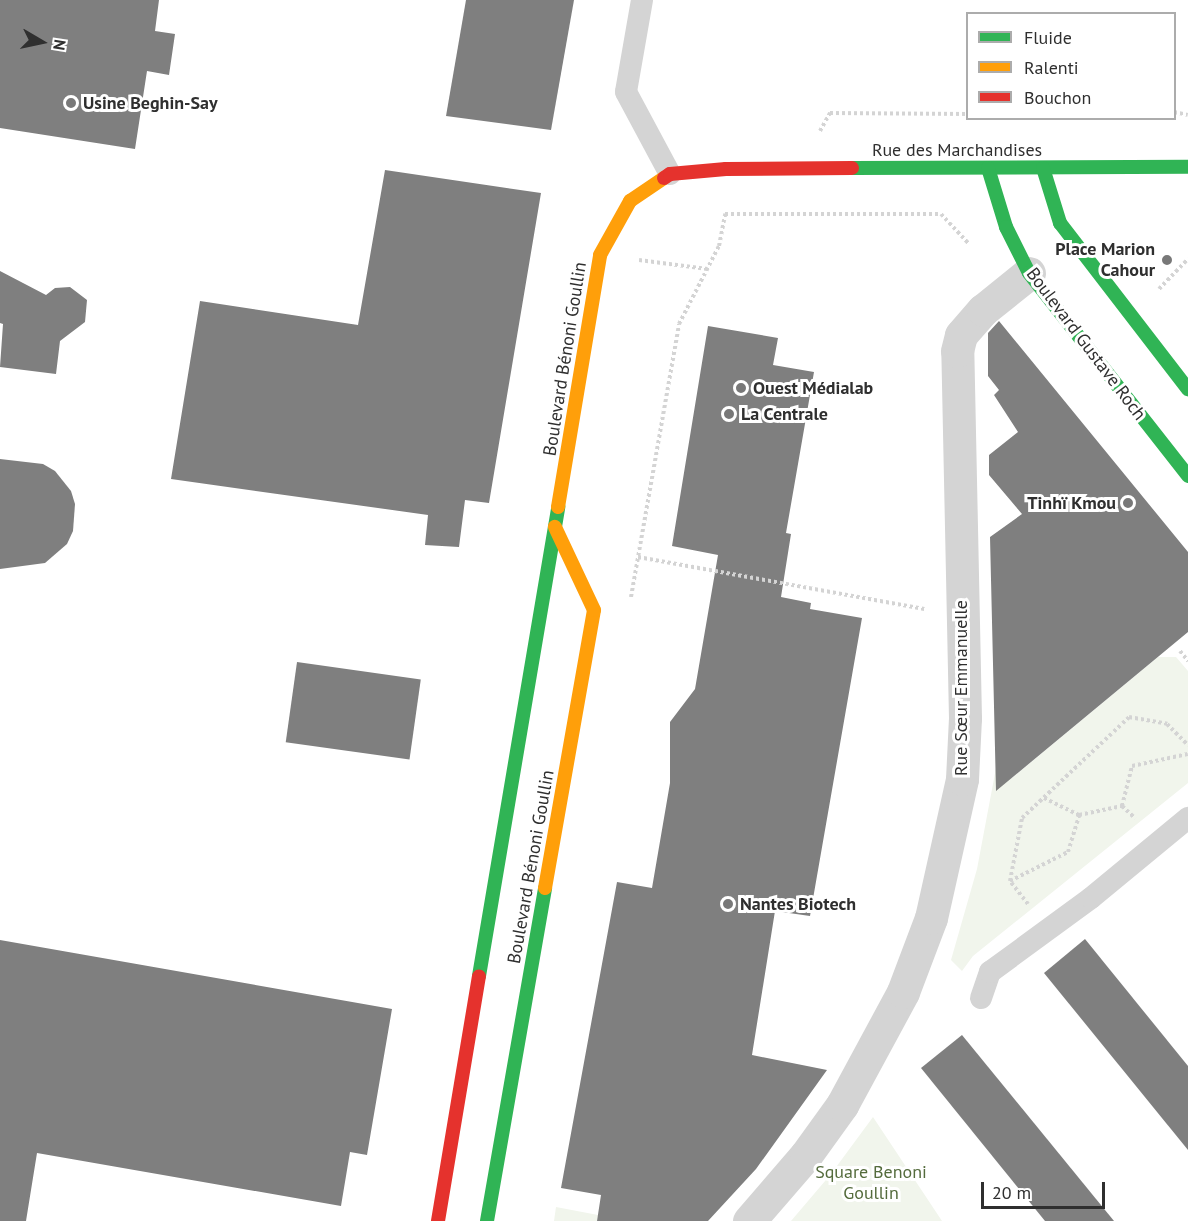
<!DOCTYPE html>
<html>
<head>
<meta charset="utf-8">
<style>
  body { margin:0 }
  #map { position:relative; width:1188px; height:1221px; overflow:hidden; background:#fff; font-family:"PT Sans",sans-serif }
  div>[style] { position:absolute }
  .green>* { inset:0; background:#f1f5ec }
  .building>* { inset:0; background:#7f7f7f; transform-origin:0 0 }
  .path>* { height:4px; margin-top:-2px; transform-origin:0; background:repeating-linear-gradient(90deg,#d4d4d4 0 3px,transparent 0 6px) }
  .lane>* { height:22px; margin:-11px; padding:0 11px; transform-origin:11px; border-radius:11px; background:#d4d4d4 }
  .street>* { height:33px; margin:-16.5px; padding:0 16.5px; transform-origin:16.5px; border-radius:16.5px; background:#d4d4d4 }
  .fast>* { height:14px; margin:-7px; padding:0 7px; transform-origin:7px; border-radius:7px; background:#30b455 }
  .slow>* { height:14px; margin:-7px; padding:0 7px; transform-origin:7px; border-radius:7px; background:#ff9f0a }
  .jam>* { height:14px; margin:-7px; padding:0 7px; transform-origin:7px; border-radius:7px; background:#e5322d }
  .dots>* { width:16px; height:16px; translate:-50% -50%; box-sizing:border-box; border:3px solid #fff; border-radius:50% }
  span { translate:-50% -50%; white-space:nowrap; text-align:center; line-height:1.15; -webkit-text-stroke:6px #fff; paint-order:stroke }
  .poi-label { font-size:18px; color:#2f2f2f; font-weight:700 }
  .left { translate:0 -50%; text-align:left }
  .right { translate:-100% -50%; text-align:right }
  .street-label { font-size:18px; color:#2f2f2f }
  .park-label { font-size:18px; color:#546b3c }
  .legend { position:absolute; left:966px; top:12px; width:210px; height:108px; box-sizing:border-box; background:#fff; border:2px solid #acacac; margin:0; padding:8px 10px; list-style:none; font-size:18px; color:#2f2f2f }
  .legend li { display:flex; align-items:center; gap:12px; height:30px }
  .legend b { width:30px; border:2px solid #acacac }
  .north { position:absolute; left:12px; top:12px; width:60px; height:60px; -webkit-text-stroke:4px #fff; paint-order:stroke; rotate:99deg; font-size:16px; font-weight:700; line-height:24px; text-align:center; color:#2f2f2f }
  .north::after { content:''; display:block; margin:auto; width:21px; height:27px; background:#2f2f2f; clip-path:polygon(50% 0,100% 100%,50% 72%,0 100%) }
  .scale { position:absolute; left:981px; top:1182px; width:124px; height:27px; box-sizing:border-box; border:3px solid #2f2f2f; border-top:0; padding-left:8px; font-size:18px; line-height:21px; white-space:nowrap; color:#2f2f2f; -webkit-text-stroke:4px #fff; paint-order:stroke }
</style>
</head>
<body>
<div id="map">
  <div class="green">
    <i style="clip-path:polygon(1158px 657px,1176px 657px,1188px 671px,1188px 783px,973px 956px,962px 971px,951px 960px,977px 869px,996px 768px,1012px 778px)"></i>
    <i style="clip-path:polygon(873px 1117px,942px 1221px,791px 1221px,831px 1174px)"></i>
    <i style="clip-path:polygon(556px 1207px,598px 1215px,597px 1221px,554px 1221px)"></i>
  </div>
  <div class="building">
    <i style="clip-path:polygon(0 0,159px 0,155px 31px,175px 34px,169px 75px,147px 71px,135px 149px,0 128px)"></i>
    <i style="clip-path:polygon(466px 0,574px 0,551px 130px,446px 116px)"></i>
    <i style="clip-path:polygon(385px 170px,541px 193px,489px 503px,465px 500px,459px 547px,425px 545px,428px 515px,171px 479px,200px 301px,358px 325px)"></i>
    <i style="clip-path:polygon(0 271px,46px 295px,55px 288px,70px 287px,87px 300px,85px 322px,60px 341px,56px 374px,0 367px,3px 324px,0 323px)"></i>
    <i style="clip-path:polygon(999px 321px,1188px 552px,1188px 632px,996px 791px,990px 537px,1022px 514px,989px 475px,989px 455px,1018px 432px,994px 395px,999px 390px,988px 376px,988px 333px)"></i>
    <i style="clip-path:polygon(708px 326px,778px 338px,773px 365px,814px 372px,786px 533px,791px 534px,781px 597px,811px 603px,810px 609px,862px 618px,810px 916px,775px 911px,752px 1055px,827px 1070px,756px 1169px,708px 1221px,597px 1221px,601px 1195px,561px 1188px,617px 882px,652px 888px,670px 783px,670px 722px,695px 689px,718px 555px,672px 546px)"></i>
    <i style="clip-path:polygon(0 459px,43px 464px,55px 471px,71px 491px,75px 504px,73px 531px,67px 544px,45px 563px,0 569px)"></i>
    <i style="left:297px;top:662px;width:125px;height:81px;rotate:8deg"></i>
    <i style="clip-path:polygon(1085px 939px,1188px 1066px,1188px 1150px,1044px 973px)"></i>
    <i style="clip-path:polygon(0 940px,392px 1009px,367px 1155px,350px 1152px,341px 1206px,37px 1153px,26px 1221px,0 1221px)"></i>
    <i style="clip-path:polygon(962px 1035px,1114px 1221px,1045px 1221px,921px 1068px)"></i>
  </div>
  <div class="path">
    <i style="left:1174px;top:112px;width:14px;rotate:12deg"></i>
    <i style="left:820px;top:131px;width:21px;rotate:-61deg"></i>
    <i style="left:830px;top:113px;width:138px;rotate:0.4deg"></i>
    <i style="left:639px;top:260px;width:69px;rotate:7.5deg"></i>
    <i style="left:1159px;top:289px;width:42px;rotate:-46deg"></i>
    <i style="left:638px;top:557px;width:291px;rotate:10.3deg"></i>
    <i style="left:631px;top:597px;width:277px;rotate:-80deg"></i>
    <i style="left:679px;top:324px;width:88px;rotate:-62.9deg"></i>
    <i style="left:719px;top:246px;width:33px;rotate:-79deg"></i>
    <i style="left:725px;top:214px;width:216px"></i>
    <i style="left:941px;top:214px;width:41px;rotate:47deg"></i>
    <i style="left:1180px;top:651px;width:13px;rotate:51deg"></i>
    <i style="left:1044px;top:798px;width:39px;rotate:26deg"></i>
    <i style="left:1122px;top:806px;width:18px;rotate:43deg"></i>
    <i style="left:1010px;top:881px;width:65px;rotate:-26.6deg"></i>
    <i style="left:1068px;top:852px;width:39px;rotate:-73deg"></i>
    <i style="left:1079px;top:815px;width:44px;rotate:-11.8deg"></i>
    <i style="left:1122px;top:806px;width:41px;rotate:-76deg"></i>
    <i style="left:1132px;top:766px;width:57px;rotate:-12.1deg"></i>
    <i style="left:1028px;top:904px;width:29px;rotate:-128deg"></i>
    <i style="left:1010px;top:881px;width:64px;rotate:-79.2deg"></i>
    <i style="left:1022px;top:818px;width:147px;rotate:-43.3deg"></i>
    <i style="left:1129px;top:717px;width:39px;rotate:10deg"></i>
    <i style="left:1167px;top:724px;width:30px;rotate:45deg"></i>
  </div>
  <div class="lane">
    <i style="left:642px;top:0;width:93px;rotate:99.9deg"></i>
    <i style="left:626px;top:92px;width:93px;rotate:61.8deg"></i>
    <i style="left:981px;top:998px;width:28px;rotate:-71deg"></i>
    <i style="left:990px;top:972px;width:125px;rotate:-36.2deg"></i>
    <i style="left:1091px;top:898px;width:126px;rotate:-39.5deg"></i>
  </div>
  <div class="street">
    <i style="left:749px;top:1221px;width:87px;rotate:-49.2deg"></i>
    <i style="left:806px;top:1155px;width:62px;rotate:-54.2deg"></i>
    <i style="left:842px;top:1105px;width:128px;rotate:-61.6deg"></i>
    <i style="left:903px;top:992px;width:79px;rotate:-69.3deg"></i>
    <i style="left:931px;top:918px;width:142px;rotate:-77.4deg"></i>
    <i style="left:962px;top:779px;width:61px;rotate:-87.2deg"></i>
    <i style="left:965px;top:718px;width:367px;rotate:-91.2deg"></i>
    <i style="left:957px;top:351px;width:16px;rotate:-76deg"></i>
    <i style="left:961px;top:335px;width:33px;rotate:-49deg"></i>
    <i style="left:983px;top:310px;width:59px;rotate:-38.8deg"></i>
  </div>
  <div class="fast">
    <i style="left:852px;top:168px;width:336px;rotate:-0.2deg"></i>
    <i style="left:988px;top:168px;width:62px;rotate:73deg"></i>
    <i style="left:1006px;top:227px;width:51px;rotate:63.4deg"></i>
    <i style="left:1029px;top:273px;width:258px;rotate:51.9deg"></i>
    <i style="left:1043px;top:168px;width:58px;rotate:72.8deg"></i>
    <i style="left:1060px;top:223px;width:210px;rotate:52.4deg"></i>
    <i style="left:479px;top:976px;width:476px;rotate:-80.4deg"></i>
    <i style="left:487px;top:1221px;width:338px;rotate:-80.1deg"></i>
  </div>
  <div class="slow">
    <i style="left:558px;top:507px;width:255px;rotate:-80.5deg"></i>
    <i style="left:600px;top:255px;width:62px;rotate:-60.9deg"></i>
    <i style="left:630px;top:201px;width:41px;rotate:-34.1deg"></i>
    <i style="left:545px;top:888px;width:282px;rotate:-80deg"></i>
    <i style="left:594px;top:610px;width:92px;rotate:-115.2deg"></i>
  </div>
  <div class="jam">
    <i style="left:664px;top:178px;width:7px;rotate:-34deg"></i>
    <i style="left:670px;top:174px;width:56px;rotate:-5.1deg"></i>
    <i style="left:726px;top:169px;width:126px;rotate:-0.5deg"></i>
    <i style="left:438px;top:1221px;width:248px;rotate:-80.5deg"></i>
  </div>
  <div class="dots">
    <i style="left:71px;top:103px;background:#787878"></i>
    <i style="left:1167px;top:260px;background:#787878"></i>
    <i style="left:741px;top:388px;background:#787878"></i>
    <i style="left:729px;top:414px;background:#787878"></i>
    <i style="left:1128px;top:503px;background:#787878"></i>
    <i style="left:728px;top:904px;background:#787878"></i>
  </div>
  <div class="poi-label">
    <span class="left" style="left:83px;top:103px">Usine Beghin-Say</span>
    <span class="right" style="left:1155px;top:260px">Place Marion<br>Cahour</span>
    <span class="left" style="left:753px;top:388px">Ouest Médialab</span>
    <span class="left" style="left:741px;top:414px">La Centrale</span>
    <span class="right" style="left:1116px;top:503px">Tinhï Kmou</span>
    <span class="left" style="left:740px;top:904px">Nantes Biotech</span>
  </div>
  <div class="street-label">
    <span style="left:957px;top:150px">Rue des Marchandises</span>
    <span style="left:1086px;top:344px;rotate:53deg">Boulevard Gustave Roch</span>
    <span style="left:565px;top:359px;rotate:-81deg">Boulevard Bénoni Goullin</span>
    <span style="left:961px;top:688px;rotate:-90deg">Rue Sœur Emmanuelle</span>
    <span style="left:531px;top:867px;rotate:-80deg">Boulevard Bénoni Goullin</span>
  </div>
  <div class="park-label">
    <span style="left:871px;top:1183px">Square Benoni<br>Goullin</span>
  </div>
  <ul class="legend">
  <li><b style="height:8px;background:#30b455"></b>Fluide</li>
  <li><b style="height:8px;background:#ff9f0a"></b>Ralenti</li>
  <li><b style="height:8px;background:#e5322d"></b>Bouchon</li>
  </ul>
  <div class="north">N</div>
  <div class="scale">20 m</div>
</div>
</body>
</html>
